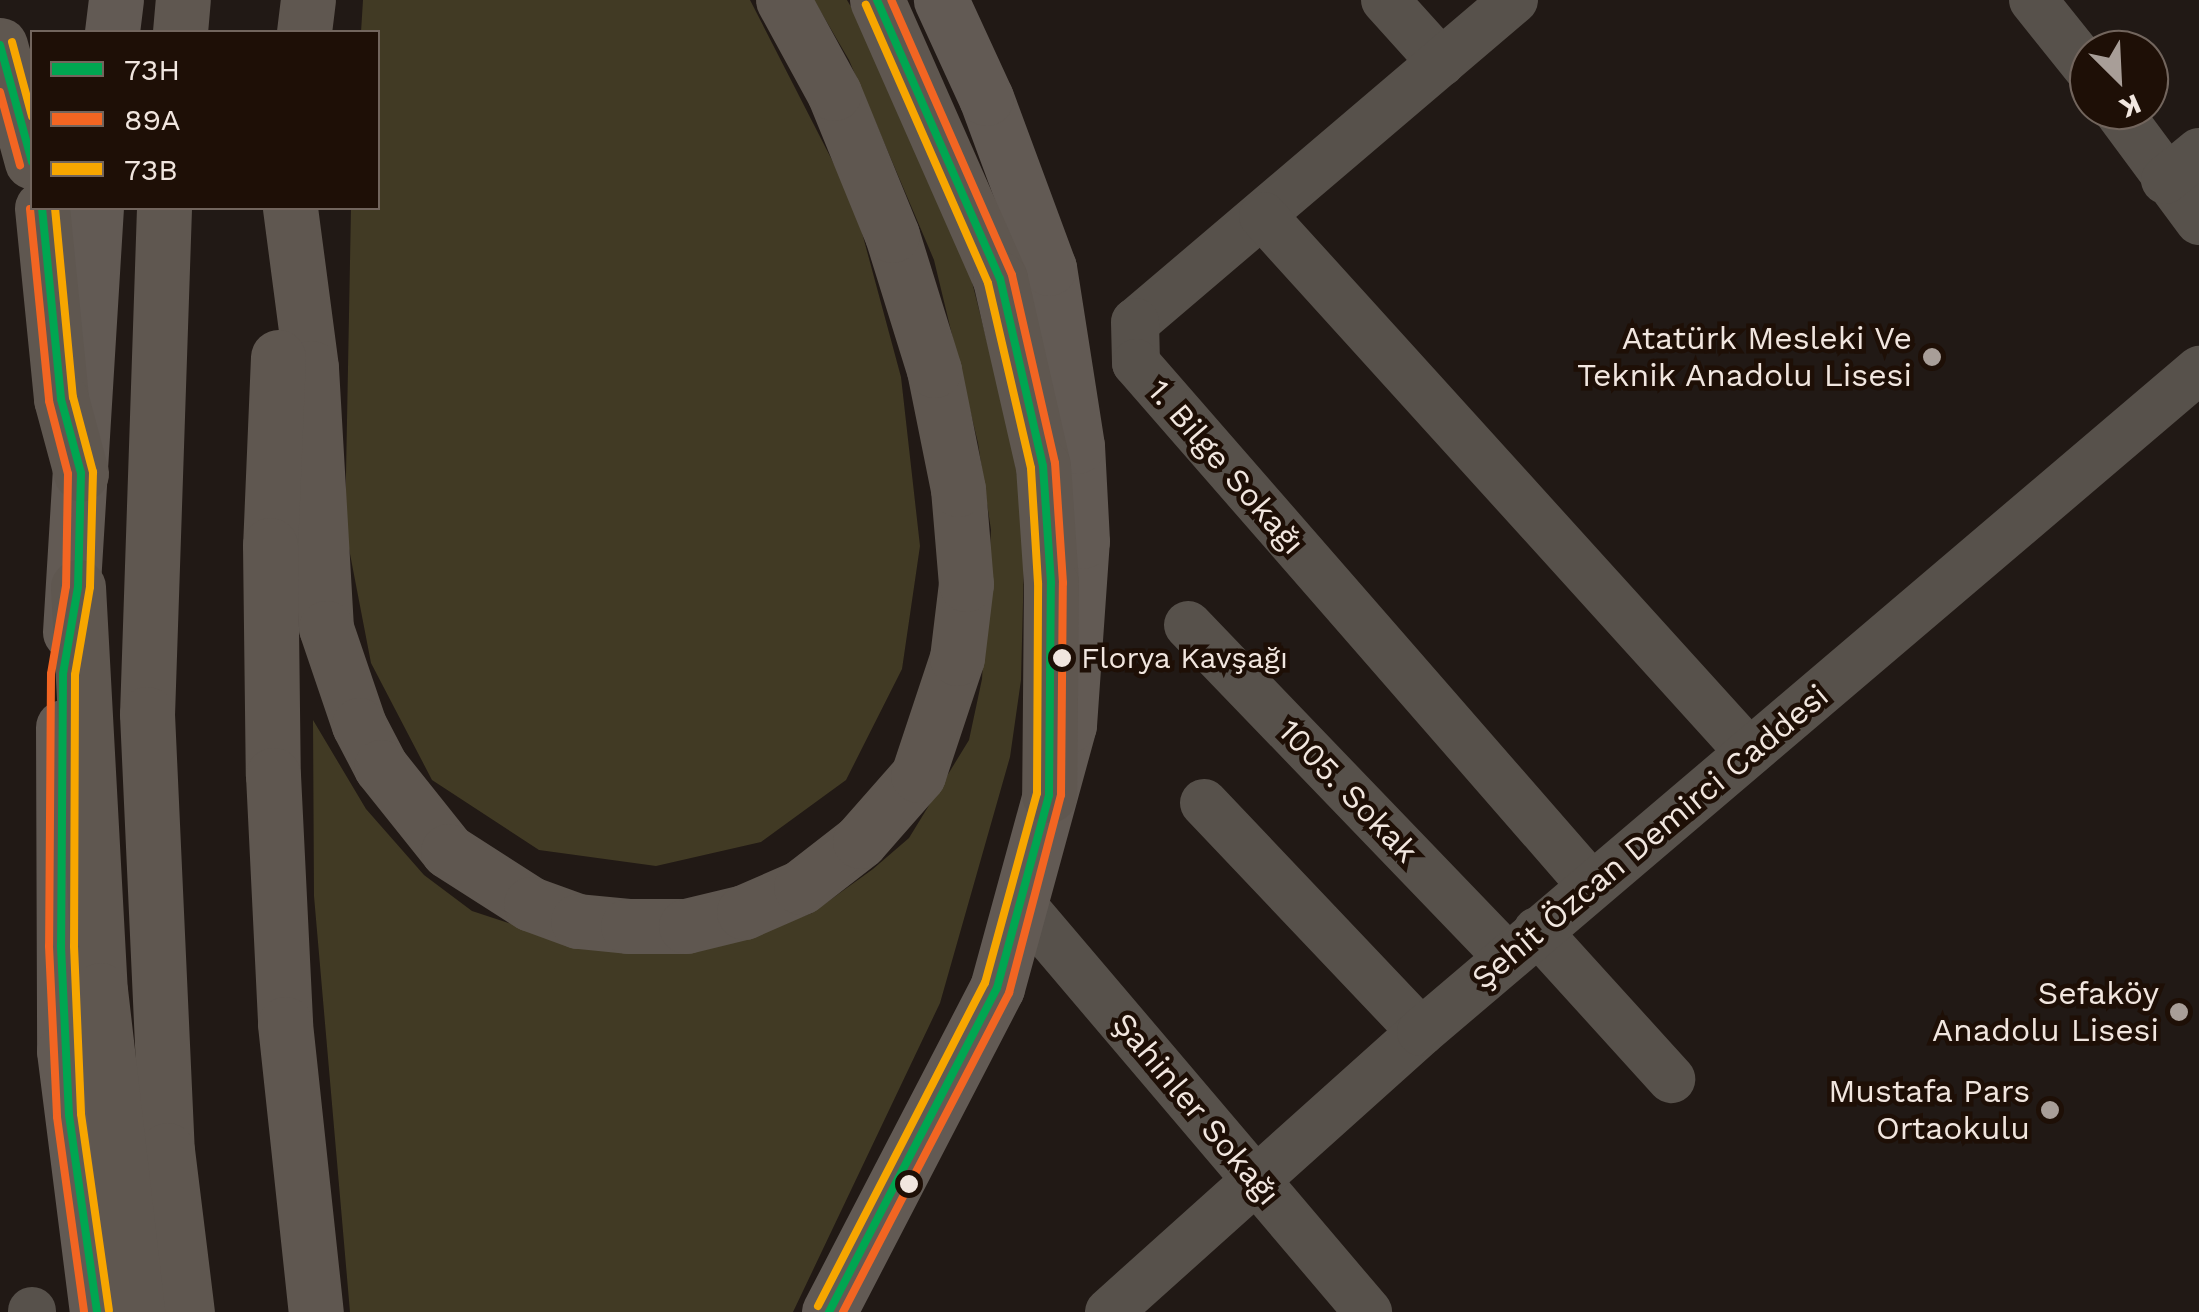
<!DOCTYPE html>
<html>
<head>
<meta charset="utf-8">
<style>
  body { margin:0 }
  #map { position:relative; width:2199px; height:1312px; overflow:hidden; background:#211915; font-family:"Work Sans",sans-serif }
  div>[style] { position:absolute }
  .green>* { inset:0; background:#413a24 }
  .minor>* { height:48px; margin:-24px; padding:0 24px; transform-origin:24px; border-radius:24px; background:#57514b }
  .major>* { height:55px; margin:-27.5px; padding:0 27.5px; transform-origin:27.5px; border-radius:27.5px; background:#625a54 }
  .highway>* { height:55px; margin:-27.5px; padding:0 27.5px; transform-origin:27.5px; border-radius:27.5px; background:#5f5750 }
  .bus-1>* { height:8px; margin:-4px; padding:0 4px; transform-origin:4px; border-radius:4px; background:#00a651 }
  .bus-2>* { height:8px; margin:-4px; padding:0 4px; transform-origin:4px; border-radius:4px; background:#f26522 }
  .bus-3>* { height:8px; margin:-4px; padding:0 4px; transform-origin:4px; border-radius:4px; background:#f7a600 }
  .dots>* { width:28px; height:28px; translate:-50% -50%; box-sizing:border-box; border:5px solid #1e0f06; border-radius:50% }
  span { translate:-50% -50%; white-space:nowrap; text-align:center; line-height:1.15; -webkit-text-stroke:9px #1e0f06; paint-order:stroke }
  .bus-label { font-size:30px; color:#f1e6df }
  .left { translate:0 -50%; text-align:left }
  .poi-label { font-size:32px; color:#f1e6df }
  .right { translate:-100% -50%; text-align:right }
  .street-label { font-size:32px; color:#f1e6df }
  .legend { position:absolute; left:30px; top:30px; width:350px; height:180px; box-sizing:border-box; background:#1e0f06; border:2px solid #72655d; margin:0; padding:12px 18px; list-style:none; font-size:30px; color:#f1e6df }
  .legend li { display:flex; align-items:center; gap:20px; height:50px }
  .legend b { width:50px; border:2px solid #72655d }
  .north { position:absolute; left:2069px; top:30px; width:100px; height:100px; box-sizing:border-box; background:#1e0f06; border:2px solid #72655d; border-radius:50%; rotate:156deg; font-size:28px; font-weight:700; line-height:40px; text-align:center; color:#f1e6df }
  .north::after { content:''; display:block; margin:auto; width:35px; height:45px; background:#a89e98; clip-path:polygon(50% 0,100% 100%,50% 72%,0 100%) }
</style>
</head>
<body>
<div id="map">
  <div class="green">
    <i style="clip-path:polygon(363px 0,750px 0,854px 203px,901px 377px,920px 546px,902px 669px,846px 780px,761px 842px,656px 866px,539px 850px,432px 780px,371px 663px,345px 528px,351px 208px,378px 208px,378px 32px,361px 32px)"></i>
    <i style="clip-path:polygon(814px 0,847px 0,876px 50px,965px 254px,1010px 433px,1025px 523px,1021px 680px,1010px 757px,940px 1003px,793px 1312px,350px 1312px,314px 896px,313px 720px,366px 809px,424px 875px,472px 911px,533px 931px,730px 943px,812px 913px,873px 869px,909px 838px,969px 740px,982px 679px,991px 530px,978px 443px,934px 260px,849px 60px)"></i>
  </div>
  <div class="minor">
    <i style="left:1385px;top:0;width:84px;rotate:47.9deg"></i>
    <i style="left:1514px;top:0;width:497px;rotate:139.6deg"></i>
    <i style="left:1135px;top:322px;width:41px;rotate:88.6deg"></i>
    <i style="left:1136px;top:363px;width:692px;rotate:48.92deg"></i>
    <i style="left:2033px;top:0;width:90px;rotate:51.3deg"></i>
    <i style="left:2117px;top:110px;width:138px;rotate:53.5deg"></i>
    <i style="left:2165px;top:180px;width:44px;rotate:-39.5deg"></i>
    <i style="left:1263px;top:216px;width:724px;rotate:47.8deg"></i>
    <i style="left:1188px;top:625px;width:461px;rotate:46.1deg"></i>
    <i style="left:1204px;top:803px;width:315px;rotate:46.5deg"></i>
    <i style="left:1023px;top:906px;width:533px;rotate:49.64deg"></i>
    <i style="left:1537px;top:931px;width:200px;rotate:47.8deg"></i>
    <i style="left:32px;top:1312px;width:1px;rotate:-90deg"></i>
    <i style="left:1109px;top:1312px;width:419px;rotate:-41.9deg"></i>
    <i style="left:1421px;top:1032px;width:1022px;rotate:-40.39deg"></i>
  </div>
  <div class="major">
    <i style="left:112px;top:32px;width:32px;rotate:-83deg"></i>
    <i style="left:70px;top:632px;width:425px;rotate:-86.5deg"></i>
    <i style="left:63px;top:727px;width:324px;rotate:89.8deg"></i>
    <i style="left:64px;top:1051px;width:263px;rotate:82.8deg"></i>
    <i style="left:829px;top:1312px;width:365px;rotate:-62.6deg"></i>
    <i style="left:997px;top:988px;width:273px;rotate:-74.7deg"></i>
    <i style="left:1069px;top:725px;width:184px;rotate:-86deg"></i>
    <i style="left:1082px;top:541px;width:95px;rotate:-93deg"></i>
    <i style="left:1077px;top:446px;width:180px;rotate:-98.9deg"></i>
    <i style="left:1049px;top:268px;width:181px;rotate:-110.3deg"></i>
    <i style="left:986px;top:98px;width:108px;rotate:-114.7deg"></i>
  </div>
  <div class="highway">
    <i style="left:877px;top:0;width:305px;rotate:66.2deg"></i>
    <i style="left:1000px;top:279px;width:192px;rotate:77.1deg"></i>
    <i style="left:1043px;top:466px;width:117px;rotate:86.1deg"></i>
    <i style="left:1051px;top:583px;width:212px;rotate:90.5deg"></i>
    <i style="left:180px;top:32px;width:32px;rotate:-85deg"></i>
    <i style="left:304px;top:32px;width:32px;rotate:-83deg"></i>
    <i style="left:0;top:45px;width:121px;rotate:74.7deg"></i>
    <i style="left:42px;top:208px;width:192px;rotate:84.3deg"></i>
    <i style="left:61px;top:399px;width:77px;rotate:74.9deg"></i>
    <i style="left:164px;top:208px;width:506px;rotate:91.92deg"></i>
    <i style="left:147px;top:714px;width:436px;rotate:87.4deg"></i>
    <i style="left:167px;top:1150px;width:163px;rotate:83deg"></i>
    <i style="left:290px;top:208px;width:161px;rotate:82.5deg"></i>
    <i style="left:311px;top:368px;width:260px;rotate:86.7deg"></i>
    <i style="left:326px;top:628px;width:102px;rotate:71.2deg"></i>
    <i style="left:359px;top:725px;width:47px;rotate:62.4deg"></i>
    <i style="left:381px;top:767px;width:107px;rotate:51.4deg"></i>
    <i style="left:448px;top:851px;width:98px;rotate:32.6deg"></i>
    <i style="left:531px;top:904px;width:50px;rotate:19.9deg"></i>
    <i style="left:578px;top:921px;width:50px;rotate:5.7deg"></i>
    <i style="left:628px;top:926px;width:58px"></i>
    <i style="left:686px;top:926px;width:60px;rotate:-13.6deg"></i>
    <i style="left:744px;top:912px;width:62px;rotate:-23.7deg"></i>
    <i style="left:801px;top:887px;width:75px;rotate:-37.9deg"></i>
    <i style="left:860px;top:841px;width:88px;rotate:-48.7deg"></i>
    <i style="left:918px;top:775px;width:123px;rotate:-71.6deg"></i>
    <i style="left:957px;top:658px;width:75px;rotate:-83.1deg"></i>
    <i style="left:966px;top:584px;width:95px;rotate:-94.8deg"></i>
    <i style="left:958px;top:489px;width:121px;rotate:-101.4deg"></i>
    <i style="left:934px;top:370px;width:141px;rotate:-107.3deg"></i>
    <i style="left:892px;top:235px;width:153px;rotate:-112.2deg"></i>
    <i style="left:834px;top:93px;width:106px;rotate:-118.7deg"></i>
    <i style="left:278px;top:357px;width:188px;rotate:92.4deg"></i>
    <i style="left:270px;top:545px;width:230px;rotate:89.3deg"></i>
    <i style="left:273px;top:775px;width:249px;rotate:87.2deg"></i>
    <i style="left:285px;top:1024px;width:290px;rotate:83.9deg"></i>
    <i style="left:78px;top:587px;width:404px;rotate:86.9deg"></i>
    <i style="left:100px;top:990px;width:324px;rotate:83.4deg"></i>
  </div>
  <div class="bus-1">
    <i style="left:0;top:45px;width:121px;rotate:74.7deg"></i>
    <i style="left:42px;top:208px;width:192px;rotate:84.3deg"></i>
    <i style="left:61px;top:399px;width:77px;rotate:74.9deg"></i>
    <i style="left:81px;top:473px;width:114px;rotate:91.5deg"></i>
    <i style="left:78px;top:587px;width:88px;rotate:99.8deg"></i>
    <i style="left:63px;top:674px;width:272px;rotate:90.4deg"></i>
    <i style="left:61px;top:946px;width:169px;rotate:87.3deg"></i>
    <i style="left:69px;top:1115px;width:199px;rotate:81.9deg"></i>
    <i style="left:829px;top:1312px;width:365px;rotate:-62.6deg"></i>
    <i style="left:997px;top:988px;width:200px;rotate:-74.9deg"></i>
    <i style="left:1049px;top:795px;width:212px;rotate:-89.5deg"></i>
    <i style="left:1051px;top:583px;width:117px;rotate:-93.9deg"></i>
    <i style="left:1043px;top:466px;width:192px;rotate:-102.9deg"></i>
    <i style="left:1000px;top:279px;width:305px;rotate:-113.8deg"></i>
  </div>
  <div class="bus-2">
    <i style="left:0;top:92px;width:76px;rotate:74.7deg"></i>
    <i style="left:30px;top:209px;width:193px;rotate:84.3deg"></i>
    <i style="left:49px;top:401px;width:75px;rotate:75.4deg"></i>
    <i style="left:68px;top:474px;width:112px;rotate:91deg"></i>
    <i style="left:66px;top:586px;width:89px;rotate:99.7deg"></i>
    <i style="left:51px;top:674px;width:272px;rotate:90.4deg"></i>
    <i style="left:49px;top:946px;width:171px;rotate:87.3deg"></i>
    <i style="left:57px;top:1117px;width:197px;rotate:82.1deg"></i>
    <i style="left:843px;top:1312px;width:360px;rotate:-62.5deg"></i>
    <i style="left:1009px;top:993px;width:205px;rotate:-75.3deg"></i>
    <i style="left:1061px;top:795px;width:212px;rotate:-89.5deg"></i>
    <i style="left:1063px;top:583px;width:120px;rotate:-93.8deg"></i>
    <i style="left:1055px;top:463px;width:193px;rotate:-102.9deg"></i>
    <i style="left:1012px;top:275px;width:300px;rotate:-113.7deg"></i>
  </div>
  <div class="bus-3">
    <i style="left:12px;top:42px;width:77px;rotate:74.9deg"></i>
    <i style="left:55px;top:208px;width:190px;rotate:84.6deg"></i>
    <i style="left:73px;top:397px;width:78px;rotate:75.1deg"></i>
    <i style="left:93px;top:472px;width:115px;rotate:91.5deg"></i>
    <i style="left:90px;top:587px;width:89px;rotate:99.7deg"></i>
    <i style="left:75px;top:675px;width:271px;rotate:90.2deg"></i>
    <i style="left:74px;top:946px;width:168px;rotate:87.6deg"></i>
    <i style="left:81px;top:1114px;width:198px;rotate:81.9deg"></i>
    <i style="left:818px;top:1306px;width:364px;rotate:-62.7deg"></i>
    <i style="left:985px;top:983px;width:197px;rotate:-74.7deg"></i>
    <i style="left:1037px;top:793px;width:210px;rotate:-89.7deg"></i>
    <i style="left:1038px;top:583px;width:115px;rotate:-93.5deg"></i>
    <i style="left:1031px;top:468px;width:190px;rotate:-103.1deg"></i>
    <i style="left:988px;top:283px;width:304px;rotate:-113.7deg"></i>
  </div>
  <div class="dots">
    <i style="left:1932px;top:357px;background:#a89e98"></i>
    <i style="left:1062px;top:658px;background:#f1e6df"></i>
    <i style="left:2179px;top:1012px;background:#a89e98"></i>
    <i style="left:2050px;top:1110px;background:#a89e98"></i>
    <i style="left:909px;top:1184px;background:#f1e6df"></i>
  </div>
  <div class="bus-label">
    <span class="left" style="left:1081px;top:658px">Florya Kavşağı</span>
  </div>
  <div class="poi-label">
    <span class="right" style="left:1912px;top:357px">Atatürk Mesleki Ve<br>Teknik Anadolu Lisesi</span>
    <span class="right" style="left:2159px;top:1012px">Sefaköy<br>Anadolu Lisesi</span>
    <span class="right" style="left:2030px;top:1110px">Mustafa Pars<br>Ortaokulu</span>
  </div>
  <div class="street-label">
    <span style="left:1226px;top:467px;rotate:49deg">1. Bilge Sokağı</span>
    <span style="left:1348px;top:791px;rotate:46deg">1005. Sokak</span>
    <span style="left:1650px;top:837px;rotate:-40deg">Şehit Özcan Demirci Caddesi</span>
    <span style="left:1196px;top:1109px;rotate:50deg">Şahinler Sokağı</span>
  </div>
  <ul class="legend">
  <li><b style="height:12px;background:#00a651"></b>73H</li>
  <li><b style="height:12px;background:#f26522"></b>89A</li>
  <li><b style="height:12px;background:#f7a600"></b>73B</li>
  </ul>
  <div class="north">K</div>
</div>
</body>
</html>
